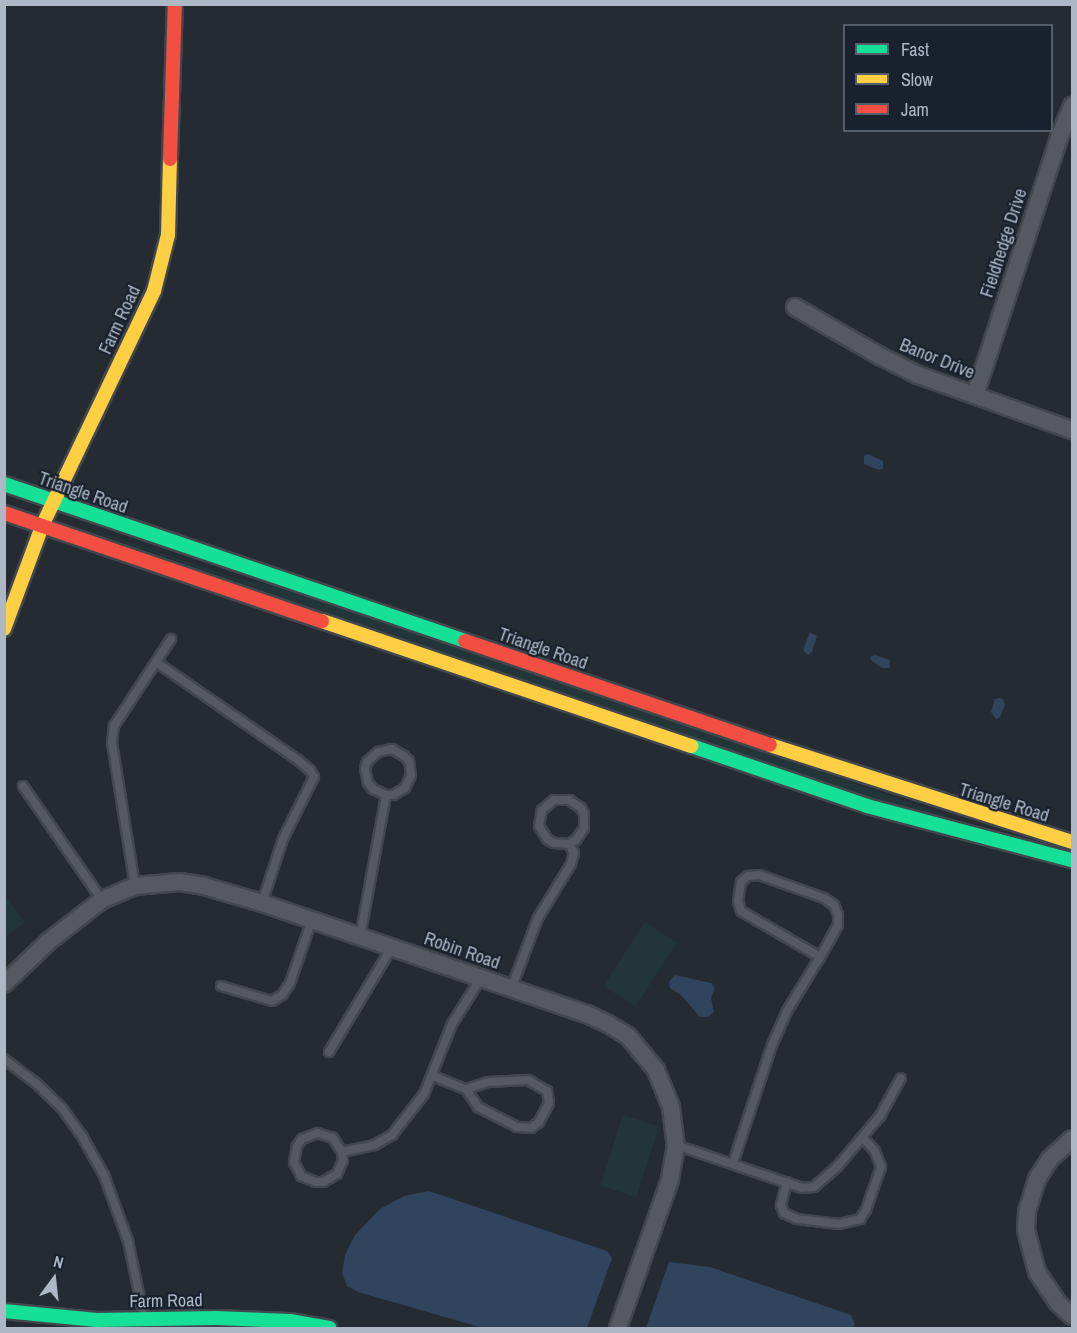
<!DOCTYPE html>
<html>
<head>
<meta charset="utf-8">
<style>
  body { margin:0 }
  #map { position:relative; width:1077px; height:1333px; overflow:hidden; background:#252b33; font-family:"Archivo Narrow",sans-serif }
  div>[style] { position:absolute }
  .green>* { inset:0; background:#223539; transform-origin:0 0 }
  .water>* { inset:0; background:#30445d }
  .roads { filter:drop-shadow(2px 0 #42474e) drop-shadow(-2px 0 #42474e) drop-shadow(0 2px #42474e) drop-shadow(0 -2px #42474e) }
  .lane>* { height:8px; margin:-4px; padding:0 4px; transform-origin:4px; border-radius:4px; background:#545962 }
  .street>* { height:16px; margin:-8px; padding:0 8px; transform-origin:8px; border-radius:8px; background:#545962 }
  .fast>* { height:14px; margin:-7px; padding:0 7px; transform-origin:7px; border-radius:7px; background:#16e098 }
  .slow>* { height:14px; margin:-7px; padding:0 7px; transform-origin:7px; border-radius:7px; background:#ffcf43 }
  .jam>* { height:14px; margin:-7px; padding:0 7px; transform-origin:7px; border-radius:7px; background:#f24e42 }
  span { translate:-50% -50%; white-space:nowrap; text-align:center; line-height:1.15; -webkit-text-stroke:4.5px #18212d; paint-order:stroke }
  .street-label { font-size:18px; color:#adb7c6 }
  .frame { position:absolute; inset:0; border:6px solid #adb7c6; pointer-events:none }
  .legend { position:absolute; left:843px; top:24px; width:210px; height:108px; box-sizing:border-box; background:#18212d; border:2px solid #545d6a; margin:0; padding:8px 10px; list-style:none; font-size:18px; color:#adb7c6 }
  .legend li { display:flex; align-items:center; gap:12px; height:30px }
  .legend b { width:30px; border:2px solid #545d6a }
  .north { position:absolute; left:24px; top:1249px; width:60px; height:60px; -webkit-text-stroke:4px #18212d; paint-order:stroke; rotate:15deg; font-size:16px; font-weight:700; line-height:24px; text-align:center; color:#adb7c6 }
  .north::after { content:''; display:block; margin:auto; width:21px; height:27px; background:#adb7c6; clip-path:polygon(50% 0,100% 100%,50% 72%,0 100%) }
</style>
</head>
<body>
<div id="map">
  <div class="green">
    <i style="clip-path:polygon(96px 531px,232px 577px,283px 588px,947px 815px,946px 817px,892px 807px,95px 533px)"></i>
    <i style="clip-path:polygon(5px 896px,25px 922px,5px 937px)"></i>
    <i style="left:645px;top:922px;width:38px;height:76px;rotate:33deg"></i>
    <i style="left:623px;top:1115px;width:38px;height:74px;rotate:18deg"></i>
  </div>
  <div class="water">
    <i style="clip-path:polygon(868px 454px,883px 461px,883px 469px,879px 470px,864px 464px,864px 456px)"></i>
    <i style="clip-path:polygon(810px 632px,817px 636px,812px 652px,808px 655px,803px 650px)"></i>
    <i style="clip-path:polygon(875px 655px,890px 660px,890px 668px,882px 668px,872px 661px,870px 657px)"></i>
    <i style="clip-path:polygon(999px 698px,1003px 699px,1005px 705px,1000px 717px,996px 719px,991px 712px,995px 699px)"></i>
    <i style="clip-path:polygon(675px 975px,711px 983px,715px 988px,711px 998px,714px 1012px,708px 1017px,700px 1017px,681px 995px,670px 988px,669px 982px)"></i>
    <i style="clip-path:polygon(429px 1191px,607px 1251px,612px 1258px,587px 1328px,483px 1328px,358px 1292px,347px 1286px,342px 1273px,345px 1255px,355px 1235px,380px 1209px,404px 1196px)"></i>
    <i style="clip-path:polygon(669px 1262px,710px 1267px,851px 1315px,855px 1324px,853px 1328px,646px 1328px)"></i>
  </div>
  <div class="roads">
    <div class="lane">
      <i style="left:156px;top:662px;width:173px;rotate:34.6deg"></i>
      <i style="left:298px;top:760px;width:16px;rotate:40deg"></i>
      <i style="left:310px;top:770px;width:8px;rotate:60deg"></i>
      <i style="left:314px;top:777px;width:69px;rotate:116.6deg"></i>
      <i style="left:283px;top:839px;width:67px;rotate:108.2deg"></i>
      <i style="left:23px;top:786px;width:139px;rotate:55.3deg"></i>
      <i style="left:759px;top:875px;width:69px;rotate:19.5deg"></i>
      <i style="left:824px;top:898px;width:12px;rotate:35deg"></i>
      <i style="left:834px;top:905px;width:11px;rotate:68deg"></i>
      <i style="left:838px;top:915px;width:10px;rotate:90deg"></i>
      <i style="left:838px;top:925px;width:37px;rotate:119deg"></i>
      <i style="left:820px;top:957px;width:91px;rotate:-149.8deg"></i>
      <i style="left:741px;top:911px;width:10px;rotate:-107deg"></i>
      <i style="left:738px;top:901px;width:19px;rotate:-81deg"></i>
      <i style="left:741px;top:882px;width:9px;rotate:-41deg"></i>
      <i style="left:748px;top:876px;width:11px;rotate:-5deg"></i>
      <i style="left:135px;top:886px;width:146px;rotate:-99.1deg"></i>
      <i style="left:112px;top:742px;width:16px;rotate:-83deg"></i>
      <i style="left:114px;top:726px;width:104px;rotate:-56.8deg"></i>
      <i style="left:360px;top:937px;width:144px;rotate:-79.6deg"></i>
      <i style="left:386px;top:795px;width:7px"></i>
      <i style="left:393px;top:795px;width:14px;rotate:-30deg"></i>
      <i style="left:405px;top:788px;width:14px;rotate:-65deg"></i>
      <i style="left:411px;top:775px;width:14px;rotate:-98deg"></i>
      <i style="left:409px;top:761px;width:7px;rotate:-135deg"></i>
      <i style="left:404px;top:756px;width:14px;rotate:-150deg"></i>
      <i style="left:392px;top:749px;width:14px;rotate:168deg"></i>
      <i style="left:378px;top:752px;width:15px;rotate:138deg"></i>
      <i style="left:367px;top:762px;width:7px;rotate:106deg"></i>
      <i style="left:365px;top:769px;width:14px;rotate:78deg"></i>
      <i style="left:368px;top:783px;width:8px;rotate:50deg"></i>
      <i style="left:373px;top:789px;width:14px;rotate:25deg"></i>
      <i style="left:221px;top:986px;width:53px;rotate:16.4deg"></i>
      <i style="left:272px;top:1001px;width:12px;rotate:-31deg"></i>
      <i style="left:282px;top:995px;width:14px;rotate:-56deg"></i>
      <i style="left:290px;top:983px;width:67px;rotate:-70.8deg"></i>
      <i style="left:511px;top:989px;width:76px;rotate:-69.2deg"></i>
      <i style="left:538px;top:918px;width:63px;rotate:-58.6deg"></i>
      <i style="left:571px;top:864px;width:11px;rotate:-75deg"></i>
      <i style="left:574px;top:853px;width:10px;rotate:-119deg"></i>
      <i style="left:569px;top:844px;width:8px;rotate:-30deg"></i>
      <i style="left:576px;top:840px;width:14px;rotate:-56deg"></i>
      <i style="left:584px;top:828px;width:14px;rotate:-90deg"></i>
      <i style="left:584px;top:814px;width:7px;rotate:-117deg"></i>
      <i style="left:581px;top:808px;width:14px;rotate:-146deg"></i>
      <i style="left:569px;top:800px;width:15px;rotate:180deg"></i>
      <i style="left:554px;top:800px;width:16px;rotate:140deg"></i>
      <i style="left:542px;top:810px;width:16px;rotate:101deg"></i>
      <i style="left:539px;top:826px;width:15px;rotate:58deg"></i>
      <i style="left:547px;top:839px;width:8px;rotate:30deg"></i>
      <i style="left:554px;top:843px;width:15px;rotate:4deg"></i>
      <i style="left:329px;top:1052px;width:122px;rotate:-59deg"></i>
      <i style="left:4px;top:1059px;width:40px;rotate:37deg"></i>
      <i style="left:36px;top:1083px;width:35px;rotate:44deg"></i>
      <i style="left:61px;top:1107px;width:36px;rotate:54deg"></i>
      <i style="left:82px;top:1136px;width:45px;rotate:60.6deg"></i>
      <i style="left:104px;top:1175px;width:70px;rotate:70deg"></i>
      <i style="left:128px;top:1241px;width:78px;rotate:78.1deg"></i>
      <i style="left:433px;top:1076px;width:35px;rotate:22deg"></i>
      <i style="left:466px;top:1089px;width:22px;rotate:56deg"></i>
      <i style="left:478px;top:1107px;width:44px;rotate:27.1deg"></i>
      <i style="left:517px;top:1127px;width:14px;rotate:4deg"></i>
      <i style="left:531px;top:1128px;width:10px;rotate:-37deg"></i>
      <i style="left:539px;top:1122px;width:21px;rotate:-62deg"></i>
      <i style="left:549px;top:1103px;width:12px;rotate:-99deg"></i>
      <i style="left:547px;top:1091px;width:22px;rotate:-150deg"></i>
      <i style="left:528px;top:1080px;width:40px;rotate:177.1deg"></i>
      <i style="left:488px;top:1082px;width:23px;rotate:162deg"></i>
      <i style="left:676px;top:1145px;width:133px;rotate:18.8deg"></i>
      <i style="left:802px;top:1188px;width:12px;rotate:-5deg"></i>
      <i style="left:814px;top:1187px;width:30px;rotate:-41deg"></i>
      <i style="left:837px;top:1167px;width:67px;rotate:-49.9deg"></i>
      <i style="left:880px;top:1116px;width:43px;rotate:-61.1deg"></i>
      <i style="left:342px;top:1152px;width:17px;rotate:-123deg"></i>
      <i style="left:333px;top:1138px;width:16px;rotate:-162deg"></i>
      <i style="left:318px;top:1133px;width:17px;rotate:159deg"></i>
      <i style="left:302px;top:1139px;width:9px;rotate:126deg"></i>
      <i style="left:297px;top:1146px;width:16px;rotate:101deg"></i>
      <i style="left:294px;top:1162px;width:16px;rotate:63deg"></i>
      <i style="left:301px;top:1176px;width:16px;rotate:22deg"></i>
      <i style="left:316px;top:1182px;width:7px"></i>
      <i style="left:323px;top:1182px;width:16px;rotate:-30deg"></i>
      <i style="left:337px;top:1174px;width:15px;rotate:-67deg"></i>
      <i style="left:343px;top:1160px;width:8px;rotate:-97deg"></i>
      <i style="left:342px;top:1152px;width:33px;rotate:-12deg"></i>
      <i style="left:374px;top:1145px;width:21px;rotate:-29deg"></i>
      <i style="left:392px;top:1135px;width:52px;rotate:-52deg"></i>
      <i style="left:424px;top:1094px;width:75px;rotate:-68.2deg"></i>
      <i style="left:452px;top:1024px;width:54px;rotate:-57.8deg"></i>
      <i style="left:733px;top:1163px;width:124px;rotate:-71.7deg"></i>
      <i style="left:772px;top:1045px;width:37px;rotate:-66deg"></i>
      <i style="left:787px;top:1011px;width:63px;rotate:-58.6deg"></i>
      <i style="left:787px;top:1182px;width:24px;rotate:105deg"></i>
      <i style="left:781px;top:1205px;width:9px;rotate:69deg"></i>
      <i style="left:784px;top:1213px;width:14px;rotate:25deg"></i>
      <i style="left:797px;top:1219px;width:42px;rotate:6.8deg"></i>
      <i style="left:839px;top:1224px;width:22px;rotate:-13deg"></i>
      <i style="left:860px;top:1219px;width:11px;rotate:-56deg"></i>
      <i style="left:866px;top:1210px;width:46px;rotate:-70.8deg"></i>
      <i style="left:881px;top:1167px;width:17px;rotate:-111deg"></i>
      <i style="left:875px;top:1151px;width:19px;rotate:-133deg"></i>
    </div>
    <div class="street">
      <i style="left:795px;top:307px;width:98px;rotate:30deg"></i>
      <i style="left:880px;top:356px;width:42px;rotate:26.6deg"></i>
      <i style="left:918px;top:375px;width:164px;rotate:19.7deg"></i>
      <i style="left:975px;top:395px;width:270px;rotate:-71.9deg"></i>
      <i style="left:1059px;top:138px;width:35px;rotate:-68deg"></i>
      <i style="left:4px;top:984px;width:62px;rotate:-43.7deg"></i>
      <i style="left:49px;top:941px;width:67px;rotate:-37.7deg"></i>
      <i style="left:102px;top:900px;width:36px;rotate:-23deg"></i>
      <i style="left:135px;top:886px;width:45px;rotate:-5.1deg"></i>
      <i style="left:180px;top:882px;width:24px;rotate:9deg"></i>
      <i style="left:204px;top:886px;width:60px;rotate:16.3deg"></i>
      <i style="left:262px;top:903px;width:343px;rotate:18.9deg"></i>
      <i style="left:587px;top:1014px;width:23px;rotate:25deg"></i>
      <i style="left:608px;top:1024px;width:23px;rotate:31deg"></i>
      <i style="left:628px;top:1036px;width:44px;rotate:50.5deg"></i>
      <i style="left:656px;top:1070px;width:40px;rotate:68deg"></i>
      <i style="left:671px;top:1107px;width:38px;rotate:83deg"></i>
      <i style="left:676px;top:1145px;width:36px;rotate:100deg"></i>
      <i style="left:670px;top:1180px;width:157px;rotate:109.4deg"></i>
      <i style="left:1072px;top:1139px;width:30px;rotate:138deg"></i>
      <i style="left:1050px;top:1159px;width:24px;rotate:123deg"></i>
      <i style="left:1037px;top:1179px;width:34px;rotate:107deg"></i>
      <i style="left:1027px;top:1212px;width:18px;rotate:93deg"></i>
      <i style="left:1026px;top:1230px;width:43px;rotate:75.3deg"></i>
      <i style="left:1037px;top:1272px;width:37px;rotate:56deg"></i>
      <i style="left:1058px;top:1303px;width:19px;rotate:43deg"></i>
    </div>
    <div class="fast">
      <i style="left:4px;top:484px;width:487px;rotate:18.8deg"></i>
      <i style="left:691px;top:746px;width:186px;rotate:18.8deg"></i>
      <i style="left:867px;top:806px;width:212px;rotate:14.8deg"></i>
      <i style="left:4px;top:1311px;width:93px;rotate:5.5deg"></i>
      <i style="left:97px;top:1320px;width:119px;rotate:-1deg"></i>
      <i style="left:216px;top:1318px;width:74px;rotate:2.3deg"></i>
      <i style="left:290px;top:1321px;width:40px;rotate:10deg"></i>
    </div>
    <div class="slow">
      <i style="left:322px;top:621px;width:390px;rotate:18.7deg"></i>
      <i style="left:4px;top:629px;width:110px;rotate:-69.7deg"></i>
      <i style="left:42px;top:526px;width:260px;rotate:-64.5deg"></i>
      <i style="left:154px;top:291px;width:58px;rotate:-76deg"></i>
      <i style="left:168px;top:235px;width:76px;rotate:-88.5deg"></i>
      <i style="left:770px;top:745px;width:317px;rotate:17.8deg"></i>
    </div>
    <div class="jam">
      <i style="left:170px;top:159px;width:155px;rotate:-88.2deg"></i>
      <i style="left:4px;top:513px;width:336px;rotate:18.8deg"></i>
      <i style="left:465px;top:641px;width:322px;rotate:18.8deg"></i>
    </div>
  </div>
  <div class="street-label">
    <span style="left:1004px;top:243px;rotate:-72deg">Fieldhedge Drive</span>
    <span style="left:120px;top:320px;rotate:-65deg">Farm Road</span>
    <span style="left:937px;top:359px;rotate:22deg">Banor Drive</span>
    <span style="left:83px;top:493px;rotate:19deg">Triangle Road</span>
    <span style="left:543px;top:649px;rotate:19deg">Triangle Road</span>
    <span style="left:1004px;top:803px;rotate:17deg">Triangle Road</span>
    <span style="left:462px;top:951px;rotate:19deg">Robin Road</span>
    <span style="left:166px;top:1301px;rotate:-1deg">Farm Road</span>
  </div>
  <div class="frame"></div>
  <ul class="legend">
  <li><b style="height:8px;background:#16e098"></b>Fast</li>
  <li><b style="height:8px;background:#ffcf43"></b>Slow</li>
  <li><b style="height:8px;background:#f24e42"></b>Jam</li>
  </ul>
  <div class="north">N</div>
</div>
</body>
</html>
